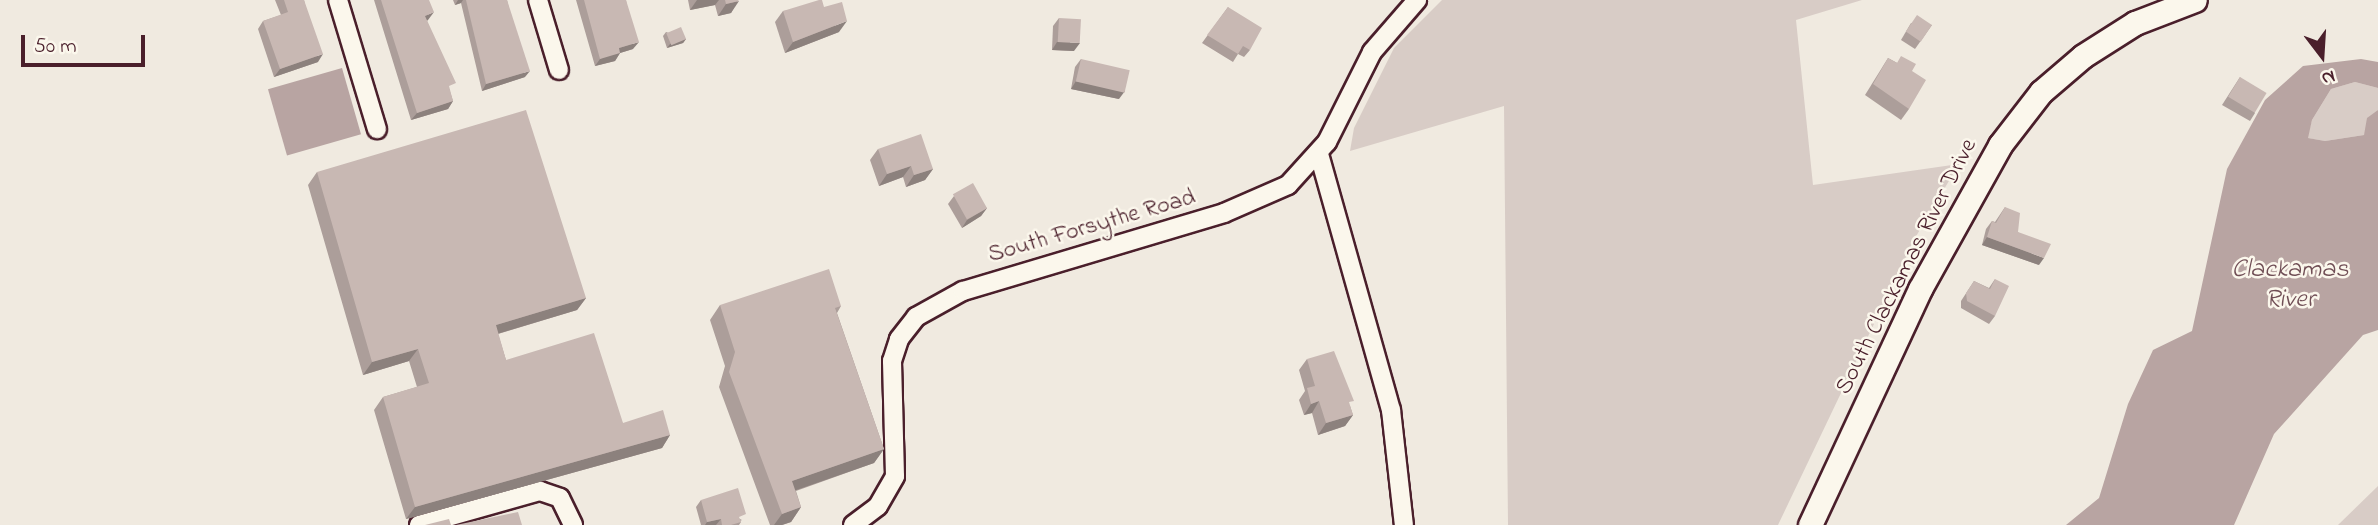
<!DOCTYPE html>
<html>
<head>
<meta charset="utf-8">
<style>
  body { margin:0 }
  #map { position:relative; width:2378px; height:525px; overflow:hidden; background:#f0eae0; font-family:"Indie Flower",sans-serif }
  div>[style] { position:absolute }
  .green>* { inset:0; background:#d8ccc6 }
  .water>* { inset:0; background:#b8a4a2; transform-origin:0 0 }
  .roads { filter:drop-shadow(2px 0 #4a1f2b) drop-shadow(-2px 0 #4a1f2b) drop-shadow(0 2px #4a1f2b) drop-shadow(0 -2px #4a1f2b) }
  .minor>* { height:18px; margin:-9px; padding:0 9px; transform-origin:9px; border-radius:9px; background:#fbf7ec }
  .major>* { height:23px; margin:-11.5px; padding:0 11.5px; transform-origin:11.5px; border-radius:11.5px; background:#fbf7ec }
  .wall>* { inset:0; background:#ac9e9a }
  .shaded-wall>* { inset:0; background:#8c817d }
  .building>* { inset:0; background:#c8b8b3; transform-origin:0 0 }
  span { translate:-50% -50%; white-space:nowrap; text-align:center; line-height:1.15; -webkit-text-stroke:5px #fbf7ec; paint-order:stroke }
  .street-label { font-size:24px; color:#4a1f2b }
  .water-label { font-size:26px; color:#704e55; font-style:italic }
  .north { position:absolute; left:2287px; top:21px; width:70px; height:70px; -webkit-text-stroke:5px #fbf7ec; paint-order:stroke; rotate:163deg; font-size:19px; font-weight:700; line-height:28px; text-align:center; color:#4a1f2b }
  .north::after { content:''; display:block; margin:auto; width:24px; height:32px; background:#4a1f2b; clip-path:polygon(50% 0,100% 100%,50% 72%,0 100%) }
  .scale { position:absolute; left:21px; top:35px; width:124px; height:32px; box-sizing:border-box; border:4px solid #4a1f2b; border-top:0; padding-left:9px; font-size:21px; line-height:24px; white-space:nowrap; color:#4a1f2b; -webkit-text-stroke:5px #fbf7ec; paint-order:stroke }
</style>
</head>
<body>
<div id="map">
  <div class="green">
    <i style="clip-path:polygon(1442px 0,1862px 0,1796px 20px,1813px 185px,1959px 164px,1915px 238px,1778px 525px,1508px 525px,1504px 106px,1350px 151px,1354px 128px,1394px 48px)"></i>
    <i style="clip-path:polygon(2355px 82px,2378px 88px,2378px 110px,2364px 135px,2325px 141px,2307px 138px,2312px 120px,2331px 89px)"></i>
    <i style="clip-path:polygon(2378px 486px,2378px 525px,2338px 525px)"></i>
  </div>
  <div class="water">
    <i style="clip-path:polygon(2361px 59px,2378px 62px,2378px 88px,2355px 82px,2331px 89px,2312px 120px,2308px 138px,2325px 141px,2364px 135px,2367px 118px,2378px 110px,2378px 330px,2363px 335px,2274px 434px,2234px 525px,2066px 525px,2099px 498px,2128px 404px,2153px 350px,2192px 331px,2227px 169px,2265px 100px,2303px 66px)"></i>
    <i style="left:342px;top:68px;width:69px;height:77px;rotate:74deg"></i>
  </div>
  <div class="roads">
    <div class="minor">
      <i style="left:338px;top:0;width:135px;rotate:73.2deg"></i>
      <i style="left:538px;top:0;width:73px;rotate:73.3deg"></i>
      <i style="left:1319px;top:154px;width:266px;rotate:74.3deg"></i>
      <i style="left:1391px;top:410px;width:116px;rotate:83.6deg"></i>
      <i style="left:419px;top:525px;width:126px;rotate:-15.7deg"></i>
      <i style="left:540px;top:491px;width:21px;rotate:19deg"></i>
      <i style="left:560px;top:498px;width:30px;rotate:64deg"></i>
      <i style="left:853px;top:525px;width:31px;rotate:-37deg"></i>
      <i style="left:878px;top:506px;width:34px;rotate:-60deg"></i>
      <i style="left:895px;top:476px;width:115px;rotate:-91.5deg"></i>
      <i style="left:892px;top:361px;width:23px;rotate:-72deg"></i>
      <i style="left:899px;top:339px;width:28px;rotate:-52deg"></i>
      <i style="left:916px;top:317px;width:54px;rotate:-29deg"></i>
      <i style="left:963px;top:291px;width:272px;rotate:-16.6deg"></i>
      <i style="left:1224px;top:213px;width:70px;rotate:-23.6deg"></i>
      <i style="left:1288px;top:185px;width:58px;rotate:-47.8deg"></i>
      <i style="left:1327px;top:142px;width:101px;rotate:-63.4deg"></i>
      <i style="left:1372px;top:52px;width:69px;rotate:-49.1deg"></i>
    </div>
    <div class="major">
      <i style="left:1810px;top:525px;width:260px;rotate:-65deg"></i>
      <i style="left:1920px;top:289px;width:165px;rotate:-60.9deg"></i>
      <i style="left:2000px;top:145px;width:67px;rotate:-52.3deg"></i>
      <i style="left:2041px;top:92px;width:55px;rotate:-40.6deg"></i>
      <i style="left:2083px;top:56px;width:62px;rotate:-32.4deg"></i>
      <i style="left:2135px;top:23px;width:64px;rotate:-21deg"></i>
    </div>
  </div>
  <div class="wall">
    <i style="clip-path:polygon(275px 0,304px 0,318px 62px,274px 77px,258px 29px,263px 21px,281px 15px)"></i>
    <i style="clip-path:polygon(374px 0,429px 0,428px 20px,427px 21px,453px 101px,448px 109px,411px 120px)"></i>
    <i style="clip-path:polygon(453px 0,507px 0,525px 77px,482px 91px,461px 3px,455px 5px)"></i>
    <i style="clip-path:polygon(576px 0,626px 0,633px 49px,620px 53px,615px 61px,595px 66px)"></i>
    <i style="clip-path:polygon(688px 0,738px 0,731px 13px,718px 16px,715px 5px,690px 10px)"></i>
    <i style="clip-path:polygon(824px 7px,839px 32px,785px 53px,775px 22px,783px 11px)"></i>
    <i style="clip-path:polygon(1228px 7px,1250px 50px,1244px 57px,1238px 54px,1233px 62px,1202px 43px)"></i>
    <i style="clip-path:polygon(1059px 18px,1074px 51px,1052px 50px,1053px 26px)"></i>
    <i style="clip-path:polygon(1911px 23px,1932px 25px,1915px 49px,1901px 40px)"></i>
    <i style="clip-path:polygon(666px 32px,686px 39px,683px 43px,667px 48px,663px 36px)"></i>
    <i style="clip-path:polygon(1888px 58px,1912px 71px,1909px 109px,1901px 120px,1865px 95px)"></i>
    <i style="clip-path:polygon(1081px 59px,1119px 99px,1071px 89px,1075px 67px)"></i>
    <i style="clip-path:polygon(2240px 77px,2255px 113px,2250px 121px,2222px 105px)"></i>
    <i style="clip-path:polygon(878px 149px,933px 169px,925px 180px,906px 187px,903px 177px,879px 186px,870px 160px)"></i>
    <i style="clip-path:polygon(317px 172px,586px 298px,577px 310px,498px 334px,506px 360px,623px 423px,670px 435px,662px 448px,406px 519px,374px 410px,383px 397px,417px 387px,409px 361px,363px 375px,308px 185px)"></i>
    <i style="clip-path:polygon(954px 196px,987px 208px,981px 216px,962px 228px,948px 204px)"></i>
    <i style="clip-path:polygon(2005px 207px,2018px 232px,2039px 265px,1982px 245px,1986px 229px,1992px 221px,1995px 222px)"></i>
    <i style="clip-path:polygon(1995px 279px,1995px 316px,1989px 324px,1961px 308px,1961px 301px,1974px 281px,1989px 288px)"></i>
    <i style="clip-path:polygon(720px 305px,841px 306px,837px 313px,884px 449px,874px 463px,796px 491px,801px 507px,791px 522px,782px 525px,770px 525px,719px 387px,725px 366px,710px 320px)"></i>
    <i style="clip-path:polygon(1307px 359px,1350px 406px,1353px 415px,1345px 426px,1318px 435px,1312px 413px,1304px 415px,1299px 400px,1305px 391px,1299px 370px)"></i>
    <i style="clip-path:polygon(701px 500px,742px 520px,740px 521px,741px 522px,739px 525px,701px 525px,696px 507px)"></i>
  </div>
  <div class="shaded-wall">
    <i style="clip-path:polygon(458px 0,463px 0,461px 3px,455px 5px)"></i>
    <i style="clip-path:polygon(697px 0,719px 0,715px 5px,690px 10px)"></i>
    <i style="clip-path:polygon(739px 1px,731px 13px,718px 16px,726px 4px)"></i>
    <i style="clip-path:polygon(434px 12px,428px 20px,419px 23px,425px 16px)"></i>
    <i style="clip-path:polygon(847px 21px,839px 32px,785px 53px,793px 42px)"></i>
    <i style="clip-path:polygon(686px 39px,683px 43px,667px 48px,670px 44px)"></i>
    <i style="clip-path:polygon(639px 42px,633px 49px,620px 53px,615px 61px,595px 66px,600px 59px,619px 48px)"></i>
    <i style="clip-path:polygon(1057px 42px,1080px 43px,1074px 51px,1052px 50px)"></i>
    <i style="clip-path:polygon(323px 54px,318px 62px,274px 77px,280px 69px)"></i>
    <i style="clip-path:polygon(530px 71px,525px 77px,482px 91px,486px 84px)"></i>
    <i style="clip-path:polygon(1076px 81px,1125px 91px,1119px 99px,1071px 89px)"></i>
    <i style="clip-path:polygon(453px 101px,448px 109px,411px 120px,417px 113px)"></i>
    <i style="clip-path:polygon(911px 166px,903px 177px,879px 186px,887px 174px)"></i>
    <i style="clip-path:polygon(933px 169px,925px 180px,906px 187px,914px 175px)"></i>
    <i style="clip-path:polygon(987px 208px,981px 216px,962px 228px,967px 220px)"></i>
    <i style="clip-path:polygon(1987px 237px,2044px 258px,2039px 265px,1982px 245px)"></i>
    <i style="clip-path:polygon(586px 298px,577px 310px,487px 337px,496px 325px)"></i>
    <i style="clip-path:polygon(418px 349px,409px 361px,363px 375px,372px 362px)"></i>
    <i style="clip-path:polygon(1319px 401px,1312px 413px,1304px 415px,1311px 404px)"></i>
    <i style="clip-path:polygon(1353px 415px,1345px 426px,1318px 435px,1326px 423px)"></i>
    <i style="clip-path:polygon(670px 435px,662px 448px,406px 519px,415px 507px)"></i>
    <i style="clip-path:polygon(884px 449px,874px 463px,782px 495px,792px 481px)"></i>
    <i style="clip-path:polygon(801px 507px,791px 522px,782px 525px,774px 525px,782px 514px)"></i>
    <i style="clip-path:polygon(721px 519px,716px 525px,705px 525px,707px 522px)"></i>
  </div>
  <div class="building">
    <i style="clip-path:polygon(284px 0,304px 0,323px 54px,280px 69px,263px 21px,288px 12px)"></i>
    <i style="clip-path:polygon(381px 0,429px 0,434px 12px,425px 16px,456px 83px,449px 86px,453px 101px,417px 113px)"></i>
    <i style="clip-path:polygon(466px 0,507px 0,530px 71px,486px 84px)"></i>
    <i style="clip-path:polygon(584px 0,626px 0,639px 42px,619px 48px,620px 53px,600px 59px)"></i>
    <i style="clip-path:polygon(725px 0,738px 0,739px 1px,726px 4px)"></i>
    <i style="clip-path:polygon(819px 0,822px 0,824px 7px,842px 2px,847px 21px,793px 42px,783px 11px)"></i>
    <i style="clip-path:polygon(1228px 7px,1262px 28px,1250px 50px,1243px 46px,1238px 54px,1207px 35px)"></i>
    <i style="left:1917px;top:15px;width:18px;height:20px;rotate:34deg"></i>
    <i style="left:1059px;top:18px;width:22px;height:24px;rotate:3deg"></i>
    <i style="left:681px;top:27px;width:13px;height:16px;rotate:67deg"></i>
    <i style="clip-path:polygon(1901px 56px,1916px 64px,1912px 71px,1926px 80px,1909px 109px,1873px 84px,1888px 58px,1897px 63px)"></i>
    <i style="left:1081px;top:59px;width:50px;height:23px;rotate:13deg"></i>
    <i style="left:2240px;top:77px;width:31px;height:23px;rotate:31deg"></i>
    <i style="clip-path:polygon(526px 110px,586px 298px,496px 325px,506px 360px,594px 333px,623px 423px,663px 410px,670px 435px,415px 507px,383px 397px,429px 383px,418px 349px,372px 362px,317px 172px)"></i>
    <i style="clip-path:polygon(921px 134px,933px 169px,914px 175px,911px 166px,887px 174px,878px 149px)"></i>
    <i style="left:973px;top:183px;width:29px;height:23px;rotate:61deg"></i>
    <i style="clip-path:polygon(2005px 207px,2020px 213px,2018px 232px,2051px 244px,2044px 258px,1987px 237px,1992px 221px,1996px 223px)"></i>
    <i style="clip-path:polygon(829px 269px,841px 306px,835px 308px,884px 449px,792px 481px,801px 507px,782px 514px,729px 372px,735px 352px,720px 305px)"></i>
    <i style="clip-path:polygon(1995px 279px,2009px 286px,1995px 316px,1967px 301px,1966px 293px,1974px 281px,1990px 289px)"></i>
    <i style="clip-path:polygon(1334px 351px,1354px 401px,1349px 402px,1353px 415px,1326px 423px,1319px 401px,1311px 404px,1307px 388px,1315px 386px,1307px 359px)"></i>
    <i style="clip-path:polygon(738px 488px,746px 514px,739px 517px,741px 522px,731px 525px,722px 525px,721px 519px,707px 522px,701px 500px)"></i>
    <i style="clip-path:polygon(518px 512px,522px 525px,456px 525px)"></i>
    <i style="clip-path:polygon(449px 519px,451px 525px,425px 525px)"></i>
  </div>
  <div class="street-label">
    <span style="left:1092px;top:227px;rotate:-16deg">South Forsythe Road</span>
    <span style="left:1907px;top:267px;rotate:-63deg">South Clackamas River Drive</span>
  </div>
  <div class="water-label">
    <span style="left:2290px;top:286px">Clackamas<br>River</span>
  </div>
  <div class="north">N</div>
  <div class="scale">50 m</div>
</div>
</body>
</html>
